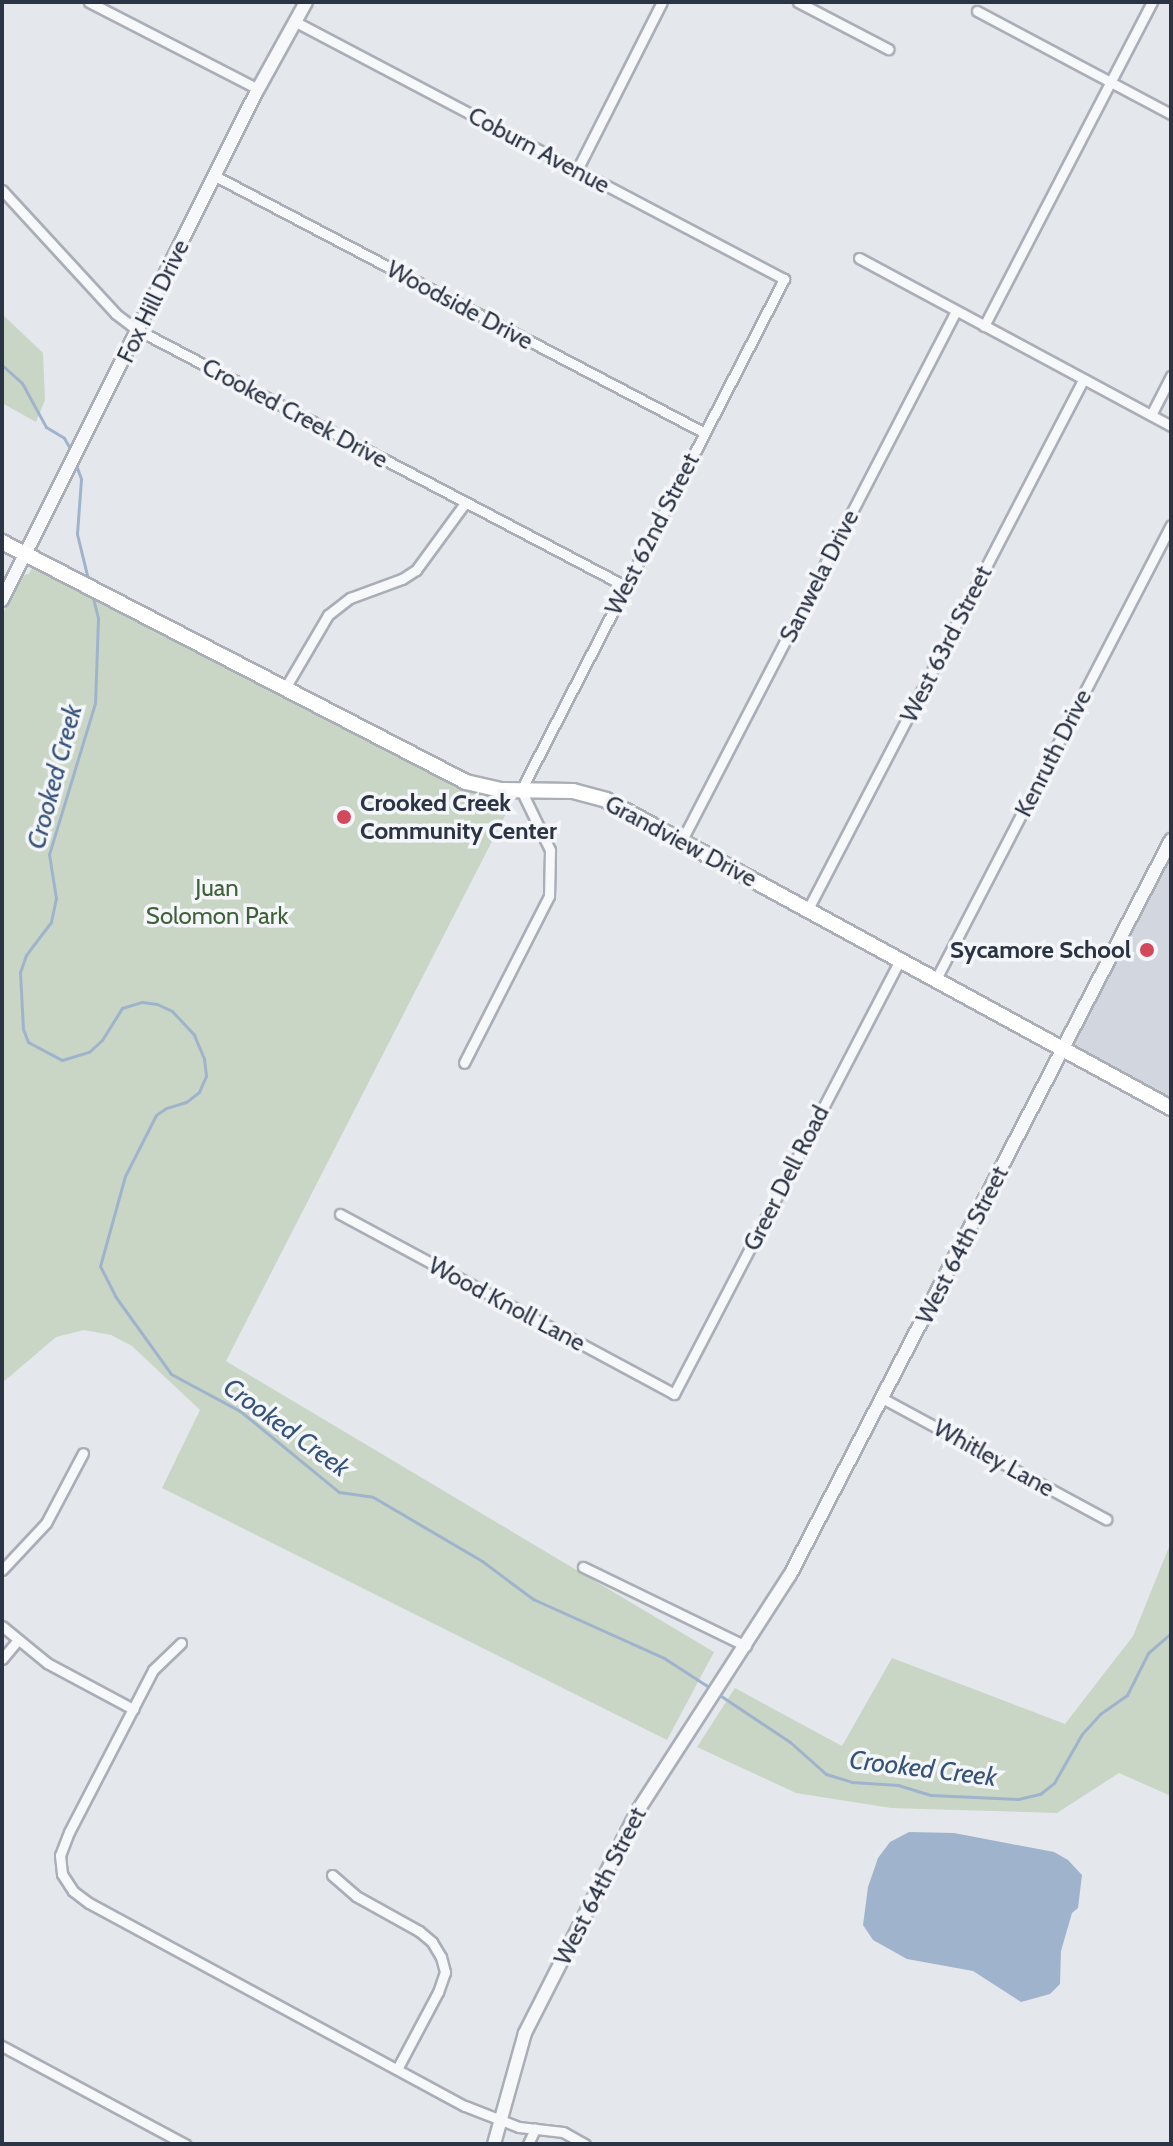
<!DOCTYPE html>
<html>
<head>
<meta charset="utf-8">
<style>
  body { margin:0 }
  #map { position:relative; width:1173px; height:2146px; overflow:hidden; background:#e4e7ec; font-family:Cabin,sans-serif }
  div>[style] { position:absolute }
  .built>* { inset:0; background:#d2d6de }
  .green>* { inset:0; background:#c9d6c5 }
  .water>* { inset:0; background:#9fb4cc }
  .stream>* { height:3px; margin:-1.5px; padding:0 1.5px; transform-origin:1.5px; border-radius:1.5px; background:#9fb4cc }
  .roads { filter:drop-shadow(2px 0 #a9aeb7) drop-shadow(-2px 0 #a9aeb7) drop-shadow(0 2px #a9aeb7) drop-shadow(0 -2px #a9aeb7) }
  .minor>* { height:9px; margin:-4.5px; padding:0 4.5px; transform-origin:4.5px; border-radius:4.5px; background:#f7f8fa }
  .tertiary>* { height:12px; margin:-6px; padding:0 6px; transform-origin:6px; border-radius:6px; background:#f7f8fa }
  .secondary>* { height:14px; margin:-7px; padding:0 7px; transform-origin:7px; border-radius:7px; background:#fff }
  .dots>* { width:22px; height:22px; translate:-50% -50%; box-sizing:border-box; border:4px solid #f4f6f9; border-radius:50% }
  span { translate:-50% -50%; white-space:nowrap; text-align:center; line-height:1.15; -webkit-text-stroke:7px #f4f6f9; paint-order:stroke }
  .street-label { font-size:24px; color:#2b3445 }
  .poi-label { font-size:24px; color:#2b3445; font-weight:700 }
  .left { translate:0 -50%; text-align:left }
  .right { translate:-100% -50%; text-align:right }
  .park-label { font-size:24px; color:#3f6138 }
  .water-label { font-size:26px; color:#34527a; font-style:italic }
  .frame { position:absolute; inset:0; border:4px solid #2b3445; pointer-events:none }
</style>
</head>
<body>
<div id="map">
  <div class="built">
    <i style="clip-path:polygon(1171px 856px,1171px 1097px,1073px 1044px)"></i>
  </div>
  <div class="green">
    <i style="clip-path:polygon(2px 314px,43px 353px,45px 400px,36px 422px,2px 403px)"></i>
    <i style="clip-path:polygon(33px 566px,510px 806px,226px 1361px,714px 1652px,667px 1740px,162px 1488px,200px 1410px,132px 1346px,111px 1335px,84px 1330px,56px 1337px,2px 1383px,2px 615px,23px 575px,29px 574px)"></i>
    <i style="clip-path:polygon(1171px 1542px,1171px 1796px,1119px 1773px,1057px 1813px,891px 1808px,796px 1793px,697px 1747px,735px 1688px,842px 1746px,892px 1658px,1065px 1724px,1133px 1636px)"></i>
  </div>
  <div class="water">
    <i style="clip-path:polygon(909px 1832px,954px 1833px,1054px 1852px,1068px 1860px,1082px 1875px,1078px 1908px,1072px 1913px,1061px 1951px,1060px 1984px,1050px 1994px,1021px 2002px,973px 1971px,907px 1959px,873px 1940px,863px 1925px,868px 1887px,878px 1858px,890px 1842px)"></i>
  </div>
  <div class="stream">
    <i style="left:2px;top:365px;width:27px;rotate:42deg"></i>
    <i style="left:22px;top:383px;width:50px;rotate:61.4deg"></i>
    <i style="left:46px;top:427px;width:21px;rotate:31deg"></i>
    <i style="left:64px;top:438px;width:14px;rotate:60deg"></i>
    <i style="left:76px;top:465px;width:15px;rotate:70deg"></i>
    <i style="left:81px;top:479px;width:55px;rotate:94.2deg"></i>
    <i style="left:77px;top:534px;width:46px;rotate:76.3deg"></i>
    <i style="left:92px;top:594px;width:25px;rotate:76deg"></i>
    <i style="left:98px;top:618px;width:85px;rotate:92deg"></i>
    <i style="left:95px;top:703px;width:158px;rotate:106.9deg"></i>
    <i style="left:49px;top:854px;width:45px;rotate:81deg"></i>
    <i style="left:56px;top:898px;width:25px;rotate:102deg"></i>
    <i style="left:51px;top:922px;width:41px;rotate:127.1deg"></i>
    <i style="left:26px;top:955px;width:18px;rotate:109deg"></i>
    <i style="left:20px;top:972px;width:57px;rotate:87deg"></i>
    <i style="left:23px;top:1029px;width:14px;rotate:69deg"></i>
    <i style="left:28px;top:1042px;width:38px;rotate:28deg"></i>
    <i style="left:62px;top:1060px;width:28px;rotate:-17deg"></i>
    <i style="left:89px;top:1052px;width:18px;rotate:-43deg"></i>
    <i style="left:102px;top:1040px;width:38px;rotate:-58deg"></i>
    <i style="left:122px;top:1008px;width:21px;rotate:-17deg"></i>
    <i style="left:142px;top:1002px;width:15px;rotate:8deg"></i>
    <i style="left:157px;top:1004px;width:17px;rotate:25deg"></i>
    <i style="left:172px;top:1011px;width:33px;rotate:47deg"></i>
    <i style="left:194px;top:1035px;width:26px;rotate:67deg"></i>
    <i style="left:204px;top:1059px;width:17px;rotate:83deg"></i>
    <i style="left:206px;top:1076px;width:17px;rotate:114deg"></i>
    <i style="left:199px;top:1092px;width:16px;rotate:142deg"></i>
    <i style="left:186px;top:1102px;width:21px;rotate:163deg"></i>
    <i style="left:166px;top:1108px;width:12px;rotate:145deg"></i>
    <i style="left:156px;top:1115px;width:68px;rotate:116.9deg"></i>
    <i style="left:125px;top:1176px;width:93px;rotate:105.5deg"></i>
    <i style="left:100px;top:1266px;width:34px;rotate:63deg"></i>
    <i style="left:115px;top:1296px;width:96px;rotate:54.3deg"></i>
    <i style="left:171px;top:1374px;width:78px;rotate:28.2deg"></i>
    <i style="left:240px;top:1411px;width:128px;rotate:39.3deg"></i>
    <i style="left:339px;top:1492px;width:34px;rotate:8deg"></i>
    <i style="left:373px;top:1497px;width:126px;rotate:30.4deg"></i>
    <i style="left:482px;top:1561px;width:64px;rotate:36.7deg"></i>
    <i style="left:533px;top:1599px;width:144px;rotate:24.2deg"></i>
    <i style="left:664px;top:1658px;width:57px;rotate:32.9deg"></i>
    <i style="left:718px;top:1694px;width:87px;rotate:33.7deg"></i>
    <i style="left:790px;top:1742px;width:48px;rotate:41.6deg"></i>
    <i style="left:826px;top:1774px;width:27px;rotate:17deg"></i>
    <i style="left:852px;top:1782px;width:46px;rotate:3.7deg"></i>
    <i style="left:898px;top:1785px;width:34px;rotate:17deg"></i>
    <i style="left:931px;top:1795px;width:87px;rotate:2.6deg"></i>
    <i style="left:1018px;top:1799px;width:23px;rotate:-13deg"></i>
    <i style="left:1040px;top:1794px;width:18px;rotate:-38deg"></i>
    <i style="left:1054px;top:1783px;width:56px;rotate:-60.3deg"></i>
    <i style="left:1082px;top:1734px;width:27px;rotate:-48deg"></i>
    <i style="left:1100px;top:1714px;width:33px;rotate:-35deg"></i>
    <i style="left:1127px;top:1695px;width:47px;rotate:-63.4deg"></i>
    <i style="left:1148px;top:1653px;width:30px;rotate:-41deg"></i>
  </div>
  <div class="roads">
    <div class="minor">
      <i style="left:89px;top:2px;width:190px;rotate:27.2deg"></i>
      <i style="left:798px;top:2px;width:102px;rotate:27.6deg"></i>
      <i style="left:977px;top:11px;width:220px;rotate:28deg"></i>
      <i style="left:294px;top:21px;width:554px;rotate:27.77deg"></i>
      <i style="left:784px;top:279px;width:575px;rotate:117.23deg"></i>
      <i style="left:521px;top:790px;width:67px;rotate:64.2deg"></i>
      <i style="left:550px;top:850px;width:46px;rotate:91.2deg"></i>
      <i style="left:549px;top:896px;width:187px;rotate:117deg"></i>
      <i style="left:577px;top:170px;width:188px;rotate:-63.2deg"></i>
      <i style="left:215px;top:176px;width:553px;rotate:27.68deg"></i>
      <i style="left:2px;top:190px;width:168px;rotate:47.4deg"></i>
      <i style="left:116px;top:314px;width:25px;rotate:37deg"></i>
      <i style="left:136px;top:329px;width:552px;rotate:27.72deg"></i>
      <i style="left:859px;top:258px;width:354px;rotate:28.3deg"></i>
      <i style="left:984px;top:326px;width:365px;rotate:-62.6deg"></i>
      <i style="left:1151px;top:415px;width:44px;rotate:-62.9deg"></i>
      <i style="left:284px;top:690px;width:87px;rotate:-59.6deg"></i>
      <i style="left:328px;top:615px;width:28px;rotate:-38deg"></i>
      <i style="left:350px;top:598px;width:55px;rotate:-20.1deg"></i>
      <i style="left:402px;top:579px;width:17px;rotate:-33deg"></i>
      <i style="left:416px;top:570px;width:83px;rotate:-53.8deg"></i>
      <i style="left:682px;top:840px;width:596px;rotate:-62.62deg"></i>
      <i style="left:808px;top:909px;width:596px;rotate:-62.53deg"></i>
      <i style="left:935px;top:981px;width:513px;rotate:-62.64deg"></i>
      <i style="left:340px;top:1214px;width:379px;rotate:28.3deg"></i>
      <i style="left:674px;top:1394px;width:488px;rotate:-62.5deg"></i>
      <i style="left:882px;top:1398px;width:255px;rotate:28.4deg"></i>
      <i style="left:583px;top:1567px;width:181px;rotate:25.9deg"></i>
      <i style="left:2px;top:1570px;width:64px;rotate:-46.9deg"></i>
      <i style="left:46px;top:1523px;width:79px;rotate:-62.1deg"></i>
      <i style="left:2px;top:1626px;width:58px;rotate:39.4deg"></i>
      <i style="left:47px;top:1663px;width:98px;rotate:28.1deg"></i>
      <i style="left:181px;top:1643px;width:39px;rotate:136deg"></i>
      <i style="left:153px;top:1670px;width:182px;rotate:117.4deg"></i>
      <i style="left:69px;top:1832px;width:25px;rotate:111deg"></i>
      <i style="left:60px;top:1855px;width:19px;rotate:84deg"></i>
      <i style="left:62px;top:1874px;width:20px;rotate:57deg"></i>
      <i style="left:73px;top:1891px;width:20px;rotate:37deg"></i>
      <i style="left:89px;top:1903px;width:427px;rotate:28.4deg"></i>
      <i style="left:465px;top:2106px;width:58px;rotate:21.3deg"></i>
      <i style="left:519px;top:2127px;width:44px;rotate:6.5deg"></i>
      <i style="left:563px;top:2132px;width:25px;rotate:29deg"></i>
      <i style="left:2px;top:1659px;width:23px;rotate:-50deg"></i>
      <i style="left:332px;top:1875px;width:32px;rotate:41deg"></i>
      <i style="left:356px;top:1896px;width:72px;rotate:29.1deg"></i>
      <i style="left:419px;top:1931px;width:17px;rotate:40deg"></i>
      <i style="left:432px;top:1942px;width:17px;rotate:59deg"></i>
      <i style="left:441px;top:1957px;width:16px;rotate:75deg"></i>
      <i style="left:445px;top:1972px;width:21px;rotate:109deg"></i>
      <i style="left:438px;top:1992px;width:87px;rotate:118deg"></i>
      <i style="left:2px;top:2046px;width:208px;rotate:28.2deg"></i>
      <i style="left:528px;top:2144px;width:17px;rotate:-65deg"></i>
    </div>
    <div class="tertiary">
      <i style="left:2px;top:600px;width:572px;rotate:-63.39deg"></i>
      <i style="left:258px;top:89px;width:99px;rotate:-61.1deg"></i>
      <i style="left:494px;top:2144px;width:115px;rotate:-74.4deg"></i>
      <i style="left:525px;top:2033px;width:248px;rotate:-63.1deg"></i>
      <i style="left:637px;top:1812px;width:282px;rotate:-57.2deg"></i>
      <i style="left:790px;top:1575px;width:828px;rotate:-62.6deg"></i>
    </div>
    <div class="secondary">
      <i style="left:2px;top:542px;width:522px;rotate:27.35deg"></i>
      <i style="left:466px;top:782px;width:37px;rotate:13deg"></i>
      <i style="left:502px;top:790px;width:71px;rotate:0.8deg"></i>
      <i style="left:573px;top:791px;width:34px;rotate:15deg"></i>
      <i style="left:606px;top:800px;width:643px;rotate:28.6deg"></i>
    </div>
  </div>
  <div class="dots">
    <i style="left:344px;top:817px;background:#d1495b"></i>
    <i style="left:1147px;top:950px;background:#d1495b"></i>
  </div>
  <div class="street-label">
    <span style="left:539px;top:150px;rotate:28deg">Coburn Avenue</span>
    <span style="left:153px;top:301px;rotate:-64deg">Fox Hill Drive</span>
    <span style="left:460px;top:305px;rotate:28deg">Woodside Drive</span>
    <span style="left:295px;top:413px;rotate:28deg">Crooked Creek Drive</span>
    <span style="left:652px;top:534px;rotate:-63deg">West 62nd Street</span>
    <span style="left:819px;top:576px;rotate:-63deg">Sanwela Drive</span>
    <span style="left:946px;top:644px;rotate:-63deg">West 63rd Street</span>
    <span style="left:1053px;top:753px;rotate:-63deg">Kenruth Drive</span>
    <span style="left:681px;top:841px;rotate:28deg">Grandview Drive</span>
    <span style="left:786px;top:1178px;rotate:-63deg">Greer Dell Road</span>
    <span style="left:962px;top:1245px;rotate:-63deg">West 64th Street</span>
    <span style="left:507px;top:1304px;rotate:28deg">Wood Knoll Lane</span>
    <span style="left:994px;top:1458px;rotate:29deg">Whitley Lane</span>
    <span style="left:600px;top:1886px;rotate:-63deg">West 64th Street</span>
  </div>
  <div class="poi-label">
    <span class="left" style="left:360px;top:817px">Crooked Creek<br>Community Center</span>
    <span class="right" style="left:1131px;top:950px">Sycamore School</span>
  </div>
  <div class="park-label">
    <span style="left:217px;top:902px">Juan<br>Solomon Park</span>
  </div>
  <div class="water-label">
    <span style="left:55px;top:777px;rotate:-75deg">Crooked Creek</span>
    <span style="left:286px;top:1428px;rotate:36deg">Crooked Creek</span>
    <span style="left:923px;top:1769px;rotate:7deg">Crooked Creek</span>
  </div>
  <div class="frame"></div>
</div>
</body>
</html>
